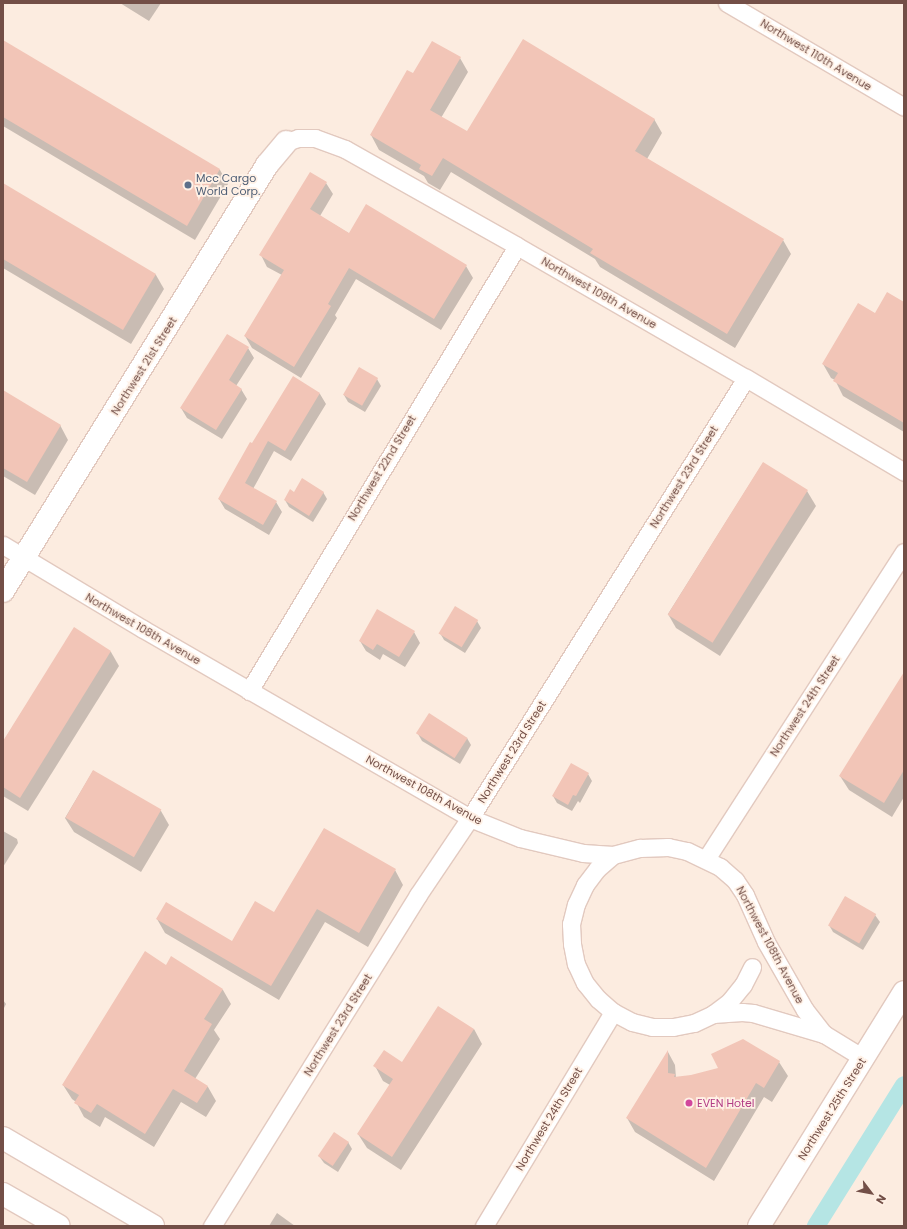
<!DOCTYPE html>
<html>
<head>
<meta charset="utf-8">
<style>
  body { margin:0 }
  #map { position:relative; width:907px; height:1229px; overflow:hidden; background:#fcece0; font-family:Poppins,sans-serif }
  div>[style] { position:absolute }
  .shadow>* { inset:0; background:#0003 }
  .canal>* { height:18px; margin:-9px; padding:0 9px; transform-origin:9px; border-radius:9px; background:#b5e5e4 }
  .building>* { inset:0; background:#f2c5b7; transform-origin:0 0 }
  .roads { filter:drop-shadow(1px 0 #e2c9bf) drop-shadow(-1px 0 #e2c9bf) drop-shadow(0 1px #e2c9bf) drop-shadow(0 -1px #e2c9bf) }
  .street>* { height:17px; margin:-8.5px; padding:0 8.5px; transform-origin:8.5px; border-radius:8.5px; background:#fff }
  .secondary>* { height:22px; margin:-11px; padding:0 11px; transform-origin:11px; border-radius:11px; background:#fff }
  .dots>* { width:11px; height:11px; translate:-50% -50%; box-sizing:border-box; border:2px solid #fff1e6; border-radius:50% }
  span { translate:-50% -50%; white-space:nowrap; text-align:center; line-height:1.15; -webkit-text-stroke:3.5px #fff1e6; paint-order:stroke }
  .street-label { font-size:11px; color:#734f47 }
  .service-label { font-size:11px; color:#4e5e75 }
  .left { translate:0 -50%; text-align:left }
  .hotel-label { font-size:11px; color:#b23c85 }
  .frame { position:absolute; inset:0; border:4px solid #734f47; pointer-events:none }
  .north { position:absolute; left:851px; top:1173px; width:40px; height:40px; -webkit-text-stroke:3px #fff1e6; paint-order:stroke; rotate:122deg; font-size:11px; font-weight:700; line-height:16px; text-align:center; color:#734f47 }
  .north::after { content:''; display:block; margin:auto; width:14px; height:18px; background:#734f47; clip-path:polygon(50% 0,100% 100%,50% 72%,0 100%) }
</style>
</head>
<body>
<div id="map">
  <div class="shadow">
    <i style="clip-path:polygon(120px 3px,161px 3px,149px 21px)"></i>
    <i style="clip-path:polygon(3px 41px,220px 170px,228px 184px,195px 240px,3px 126px)"></i>
    <i style="clip-path:polygon(460px 58px,468px 72px,441px 118px,467px 133px,654px 119px,662px 133px,647px 159px,783px 240px,791px 254px,735px 348px,600px 267px,595px 259px,451px 172px,440px 190px,428px 183px,424px 176px,379px 150px,371px 135px,413px 74px)"></i>
    <i style="clip-path:polygon(326px 183px,333px 194px,320px 216px,350px 234px,466px 266px,473px 278px,441px 330px,356px 279px,335px 315px,337px 318px,301px 378px,252px 348px,245px 336px,282px 275px,267px 267px,261px 255px)"></i>
    <i style="clip-path:polygon(3px 185px,156px 275px,164px 289px,131px 344px,3px 268px)"></i>
    <i style="clip-path:polygon(904px 304px,904px 432px,843px 396px,835px 380px,831px 378px,823px 364px,875px 314px)"></i>
    <i style="clip-path:polygon(248px 348px,254px 358px,236px 386px,241px 389px,247px 399px,222px 439px,187px 418px,181px 408px)"></i>
    <i style="clip-path:polygon(293px 378px,320px 394px,326px 404px,291px 461px,274px 451px,253px 489px,276px 502px,282px 512px,269px 535px,225px 509px,219px 499px)"></i>
    <i style="clip-path:polygon(377px 379px,381px 386px,365px 412px,348px 402px,344px 395px)"></i>
    <i style="clip-path:polygon(3px 392px,60px 425px,68px 440px,35px 495px,3px 476px)"></i>
    <i style="clip-path:polygon(763px 463px,807px 491px,816px 506px,720px 656px,676px 628px,668px 614px)"></i>
    <i style="clip-path:polygon(323px 492px,327px 499px,313px 522px,289px 507px,285px 500px,295px 493px)"></i>
    <i style="clip-path:polygon(477px 621px,481px 628px,465px 653px,444px 640px,440px 633px)"></i>
    <i style="clip-path:polygon(74px 629px,111px 652px,119px 666px,28px 811px,3px 796px,3px 742px)"></i>
    <i style="clip-path:polygon(414px 632px,420px 643px,405px 667px,383px 654px,380px 660px,366px 651px,360px 641px)"></i>
    <i style="clip-path:polygon(904px 675px,904px 797px,892px 817px,849px 790px,840px 776px)"></i>
    <i style="clip-path:polygon(418px 734px,467px 738px,471px 745px,460px 764px,422px 741px)"></i>
    <i style="clip-path:polygon(93px 771px,161px 811px,169px 825px,141px 872px,74px 832px,65px 818px)"></i>
    <i style="clip-path:polygon(588px 774px,592px 781px,580px 803px,578px 801px,572px 811px,557px 803px,553px 796px)"></i>
    <i style="clip-path:polygon(3px 831px,17px 839px,18px 843px,3px 867px)"></i>
    <i style="clip-path:polygon(395px 870px,403px 885px,368px 947px,325px 922px,279px 1000px,165px 933px,157px 919px,232px 942px,275px 914px)"></i>
    <i style="clip-path:polygon(845px 897px,875px 915px,880px 922px,863px 950px,833px 932px,829px 925px)"></i>
    <i style="clip-path:polygon(166px 966px,223px 990px,231px 1004px,214px 1030px,220px 1039px,195px 1079px,208px 1087px,216px 1101px,206px 1117px,181px 1102px,154px 1147px,105px 1117px,100px 1127px,84px 1117px,76px 1102px,72px 1099px,63px 1085px)"></i>
    <i style="clip-path:polygon(3px 1000px,6px 1004px,3px 1010px)"></i>
    <i style="clip-path:polygon(474px 1029px,482px 1044px,401px 1170px,367px 1148px,358px 1134px,390px 1085px,383px 1081px,375px 1066px,403px 1063px)"></i>
    <i style="clip-path:polygon(668px 1052px,675px 1065px,676px 1078px,779px 1062px,788px 1076px,772px 1102px,764px 1097px,714px 1181px,635px 1132px,627px 1118px)"></i>
    <i style="clip-path:polygon(348px 1142px,352px 1149px,338px 1172px,324px 1163px,319px 1156px)"></i>
    <i style="clip-path:polygon(277px 1213px,295px 1226px,269px 1226px)"></i>
  </div>
  <div class="canal">
    <i style="left:816px;top:1226px;width:166px;rotate:-58deg"></i>
  </div>
  <div class="building">
    <i style="clip-path:polygon(523px 39px,655px 119px,635px 151px,784px 239px,727px 334px,590px 253px,593px 249px,443px 158px,432px 176px,419px 169px,421px 165px,370px 135px,407px 70px,413px 73px,432px 41px,461px 57px,430px 110px,467px 131px)"></i>
    <i style="clip-path:polygon(3px 40px,220px 169px,187px 226px,3px 117px)"></i>
    <i style="clip-path:polygon(310px 172px,327px 182px,310px 209px,349px 233px,366px 204px,467px 265px,434px 319px,349px 268px,328px 304px,331px 306px,294px 367px,244px 336px,284px 270px,259px 255px)"></i>
    <i style="clip-path:polygon(3px 183px,156px 274px,123px 330px,3px 259px)"></i>
    <i style="clip-path:polygon(887px 292px,904px 302px,904px 423px,833px 381px,838px 373px,822px 364px,858px 303px,875px 313px)"></i>
    <i style="clip-path:polygon(227px 334px,249px 347px,229px 380px,242px 389px,216px 430px,180px 408px)"></i>
    <i style="left:359px;top:367px;width:22px;height:32px;rotate:30deg"></i>
    <i style="clip-path:polygon(293px 376px,320px 393px,285px 451px,268px 441px,245px 483px,277px 501px,263px 525px,218px 499px,250px 442px,252px 443px)"></i>
    <i style="clip-path:polygon(3px 390px,61px 425px,27px 482px,3px 468px)"></i>
    <i style="left:763px;top:462px;width:53px;height:180px;rotate:32deg"></i>
    <i style="clip-path:polygon(302px 478px,324px 492px,309px 516px,284px 500px,290px 489px,294px 492px)"></i>
    <i style="left:455px;top:606px;width:27px;height:32px;rotate:31deg"></i>
    <i style="clip-path:polygon(377px 609px,415px 631px,399px 657px,377px 644px,373px 650px,359px 641px)"></i>
    <i style="clip-path:polygon(74px 627px,111px 651px,20px 798px,3px 787px,3px 741px)"></i>
    <i style="clip-path:polygon(904px 672px,904px 770px,884px 803px,839px 776px)"></i>
    <i style="left:429px;top:713px;width:46px;height:24px;rotate:33deg"></i>
    <i style="clip-path:polygon(571px 763px,589px 773px,576px 796px,573px 795px,568px 805px,552px 796px)"></i>
    <i style="left:93px;top:770px;width:79px;height:55px;rotate:30deg"></i>
    <i style="clip-path:polygon(324px 828px,396px 869px,359px 933px,317px 909px,271px 986px,156px 919px,166px 902px,232px 941px,255px 901px,274px 912px)"></i>
    <i style="left:845px;top:896px;width:36px;height:34px;rotate:30deg"></i>
    <i style="clip-path:polygon(145px 951px,166px 965px,171px 956px,223px 989px,204px 1019px,212px 1024px,184px 1071px,208px 1086px,197px 1103px,173px 1089px,145px 1134px,97px 1104px,91px 1113px,74px 1103px,79px 1095px,62px 1085px)"></i>
    <i style="clip-path:polygon(438px 1006px,474px 1029px,392px 1157px,357px 1134px,393px 1079px,373px 1066px,384px 1050px,402px 1062px)"></i>
    <i style="clip-path:polygon(743px 1039px,780px 1061px,764px 1088px,756px 1083px,706px 1168px,626px 1118px,668px 1050px,668px 1073px,675px 1074px,674px 1077px,691px 1075px,718px 1068px,711px 1054px)"></i>
    <i style="left:334px;top:1132px;width:18px;height:29px;rotate:34deg"></i>
  </div>
  <div class="roads">
    <div class="street">
      <i style="left:727px;top:3px;width:205px;rotate:30.4deg"></i>
      <i style="left:286px;top:142px;width:13px;rotate:-18deg"></i>
      <i style="left:298px;top:138px;width:17px"></i>
      <i style="left:315px;top:138px;width:32px;rotate:20deg"></i>
      <i style="left:345px;top:149px;width:197px;rotate:29.4deg"></i>
      <i style="left:517px;top:246px;width:264px;rotate:30deg"></i>
      <i style="left:746px;top:378px;width:184px;rotate:30.7deg"></i>
      <i style="left:3px;top:545px;width:163px;rotate:31deg"></i>
      <i style="left:143px;top:629px;width:378px;rotate:30deg"></i>
      <i style="left:470px;top:818px;width:54px;rotate:21.8deg"></i>
      <i style="left:520px;top:838px;width:65px;rotate:13.4deg"></i>
      <i style="left:583px;top:853px;width:30px;rotate:4deg"></i>
      <i style="left:613px;top:855px;width:28px;rotate:-15deg"></i>
      <i style="left:640px;top:848px;width:28px;rotate:-2deg"></i>
      <i style="left:668px;top:847px;width:19px;rotate:12deg"></i>
      <i style="left:687px;top:851px;width:37px;rotate:26deg"></i>
      <i style="left:720px;top:867px;width:20px;rotate:41deg"></i>
      <i style="left:735px;top:880px;width:18px;rotate:56deg"></i>
      <i style="left:745px;top:895px;width:51px;rotate:65.9deg"></i>
      <i style="left:766px;top:942px;width:78px;rotate:60.2deg"></i>
      <i style="left:805px;top:1010px;width:31px;rotate:52deg"></i>
      <i style="left:824px;top:1034px;width:46px;rotate:31.6deg"></i>
      <i style="left:249px;top:691px;width:519px;rotate:-58.94deg"></i>
      <i style="left:613px;top:855px;width:21px;rotate:139deg"></i>
      <i style="left:597px;top:869px;width:20px;rotate:127deg"></i>
      <i style="left:585px;top:885px;width:21px;rotate:115deg"></i>
      <i style="left:576px;top:904px;width:21px;rotate:104deg"></i>
      <i style="left:571px;top:924px;width:20px;rotate:87deg"></i>
      <i style="left:572px;top:944px;width:20px;rotate:79deg"></i>
      <i style="left:576px;top:964px;width:21px;rotate:65deg"></i>
      <i style="left:585px;top:983px;width:21px;rotate:51deg"></i>
      <i style="left:598px;top:999px;width:20px;rotate:41deg"></i>
      <i style="left:613px;top:1012px;width:21px;rotate:28deg"></i>
      <i style="left:632px;top:1022px;width:21px;rotate:14deg"></i>
      <i style="left:652px;top:1027px;width:21px"></i>
      <i style="left:673px;top:1027px;width:21px;rotate:-11deg"></i>
      <i style="left:694px;top:1023px;width:21px;rotate:-25deg"></i>
      <i style="left:713px;top:1014px;width:20px;rotate:-37deg"></i>
      <i style="left:729px;top:1002px;width:22px;rotate:-51deg"></i>
      <i style="left:743px;top:985px;width:20px;rotate:-63deg"></i>
      <i style="left:706px;top:859px;width:365px;rotate:-57.2deg"></i>
      <i style="left:713px;top:1014px;width:29px;rotate:-4deg"></i>
      <i style="left:742px;top:1012px;width:11px;rotate:5deg"></i>
      <i style="left:753px;top:1013px;width:74px;rotate:16.5deg"></i>
      <i style="left:212px;top:1226px;width:390px;rotate:-58.1deg"></i>
      <i style="left:418px;top:895px;width:93px;rotate:-56deg"></i>
      <i style="left:470px;top:818px;width:519px;rotate:-57.9deg"></i>
      <i style="left:484px;top:1226px;width:250px;rotate:-58.9deg"></i>
    </div>
    <div class="secondary">
      <i style="left:3px;top:591px;width:501px;rotate:-58.21deg"></i>
      <i style="left:267px;top:165px;width:30px;rotate:-50deg"></i>
      <i style="left:3px;top:1138px;width:174px;rotate:30.4deg"></i>
      <i style="left:3px;top:1194px;width:64px;rotate:29.7deg"></i>
      <i style="left:759px;top:1226px;width:275px;rotate:-58.2deg"></i>
    </div>
  </div>
  <div class="dots">
    <i style="left:188px;top:185px;background:#5c6f8a"></i>
    <i style="left:689px;top:1103px;background:#d1479c"></i>
  </div>
  <div class="street-label">
    <span style="left:816px;top:55px;rotate:31deg">Northwest 110th Avenue</span>
    <span style="left:599px;top:293px;rotate:30deg">Northwest 109th Avenue</span>
    <span style="left:144px;top:366px;rotate:-58deg">Northwest 21st Street</span>
    <span style="left:382px;top:468px;rotate:-59deg">Northwest 22nd Street</span>
    <span style="left:684px;top:477px;rotate:-58deg">Northwest 23rd Street</span>
    <span style="left:143px;top:629px;rotate:30deg">Northwest 108th Avenue</span>
    <span style="left:805px;top:706px;rotate:-57deg">Northwest 24th Street</span>
    <span style="left:512px;top:752px;rotate:-58deg">Northwest 23rd Street</span>
    <span style="left:424px;top:790px;rotate:29deg">Northwest 108th Avenue</span>
    <span style="left:770px;top:945px;rotate:62deg">Northwest 108th Avenue</span>
    <span style="left:338px;top:1025px;rotate:-58deg">Northwest 23rd Street</span>
    <span style="left:832px;top:1109px;rotate:-58deg">Northwest 25th Street</span>
    <span style="left:549px;top:1119px;rotate:-59deg">Northwest 24th Street</span>
  </div>
  <div class="service-label">
    <span class="left" style="left:196px;top:185px">Mcc Cargo<br>World Corp.</span>
  </div>
  <div class="hotel-label">
    <span class="left" style="left:697px;top:1103px">EVEN Hotel</span>
  </div>
  <div class="frame"></div>
  <div class="north">N</div>
</div>
</body>
</html>
